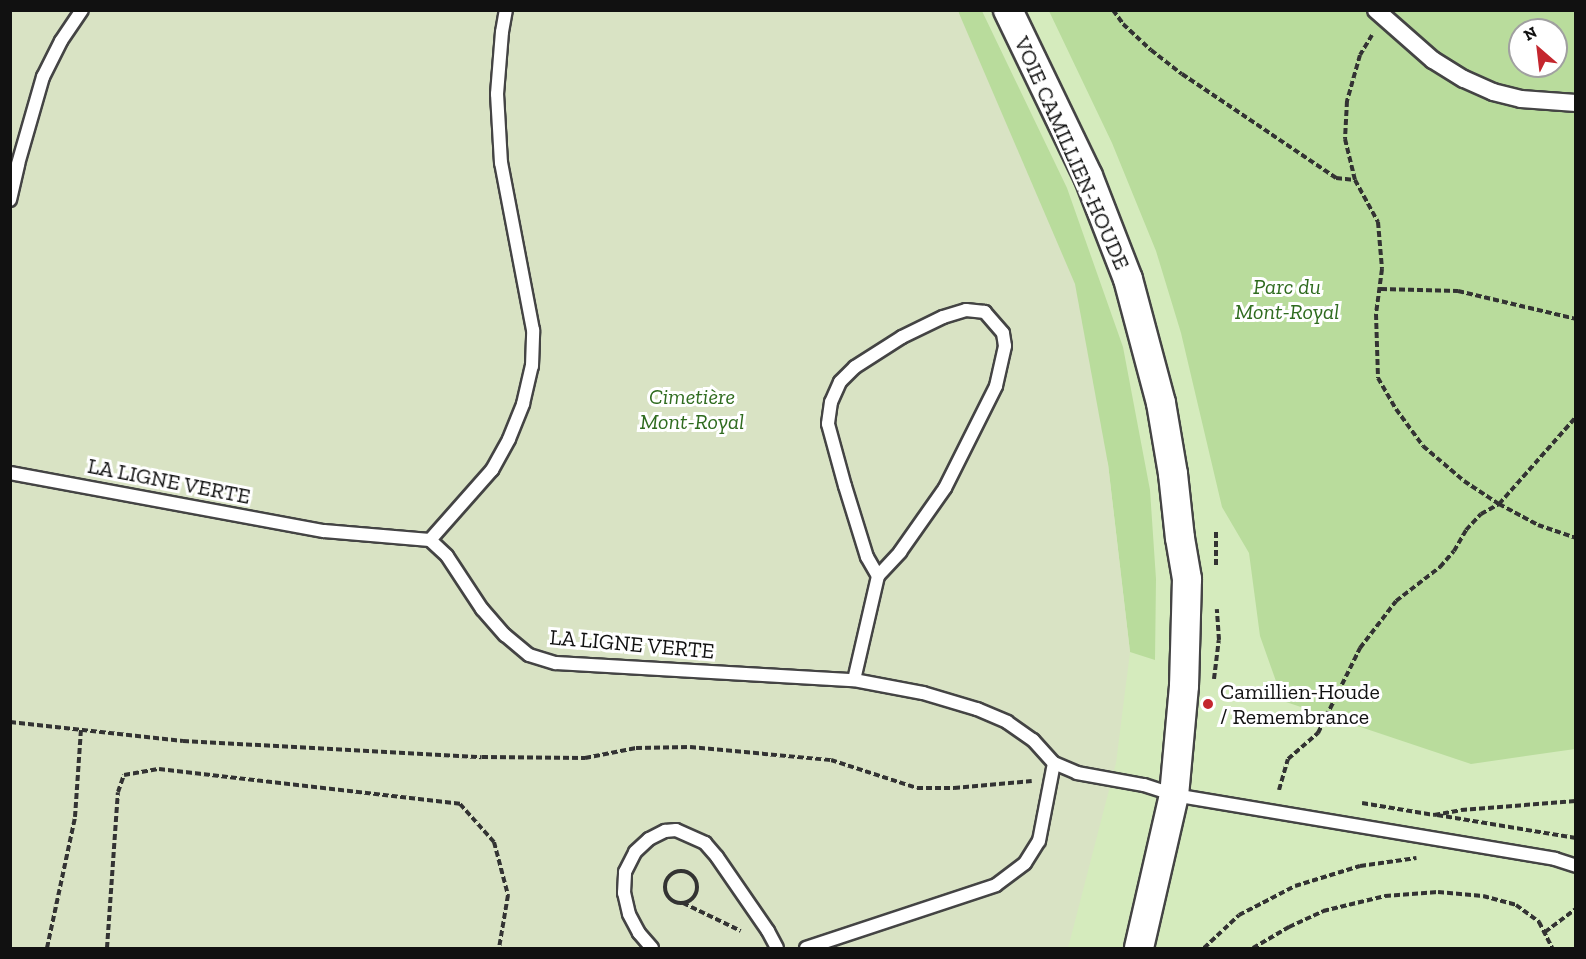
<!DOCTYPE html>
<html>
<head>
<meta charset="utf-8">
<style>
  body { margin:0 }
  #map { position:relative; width:1586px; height:959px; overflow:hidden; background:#fffdf5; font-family:"Zilla Slab",serif }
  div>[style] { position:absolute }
  .green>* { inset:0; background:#d5ebbd }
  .forest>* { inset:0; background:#b9dc9c }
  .cemetery>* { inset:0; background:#d9e3c4 }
  .path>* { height:4px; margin-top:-2px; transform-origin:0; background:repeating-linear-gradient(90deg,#333 0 6px,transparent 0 9px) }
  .path>.ring { margin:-2px; padding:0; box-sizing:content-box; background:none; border:4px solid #333; border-radius:50% }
  .roads { filter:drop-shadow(2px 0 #444) drop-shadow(-2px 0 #444) drop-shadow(0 2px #444) drop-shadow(0 -2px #444) }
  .service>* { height:12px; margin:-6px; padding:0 6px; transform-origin:6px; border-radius:6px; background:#fff }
  .pedestrian>* { height:16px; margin:-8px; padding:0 8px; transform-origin:8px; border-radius:8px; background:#fff }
  .tertiary>* { height:28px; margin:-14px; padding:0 14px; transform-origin:14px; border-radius:14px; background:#fff }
  .dots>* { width:16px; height:16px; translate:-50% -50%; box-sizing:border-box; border:3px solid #fff; border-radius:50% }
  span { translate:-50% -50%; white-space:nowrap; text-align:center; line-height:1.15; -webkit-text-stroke:6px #fff; paint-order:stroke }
  .street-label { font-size:22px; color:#111 }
  .park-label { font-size:22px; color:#2f6b1f; font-style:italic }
  .poi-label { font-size:22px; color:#111 }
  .left { translate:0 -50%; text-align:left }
  .frame { position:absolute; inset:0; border:12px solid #111; pointer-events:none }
  .north { position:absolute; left:1508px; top:18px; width:60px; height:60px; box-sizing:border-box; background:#fff; border:2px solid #a0a0a0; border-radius:50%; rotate:332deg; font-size:16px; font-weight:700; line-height:24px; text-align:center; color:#111 }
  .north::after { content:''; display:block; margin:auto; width:21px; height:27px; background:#c4262e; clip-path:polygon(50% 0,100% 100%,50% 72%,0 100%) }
</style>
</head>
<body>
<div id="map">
  <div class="green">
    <i style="clip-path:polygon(evenodd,844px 11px,1575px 11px,1575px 948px,1054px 948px,844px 11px,1520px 30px,1556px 30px,1556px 66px,1520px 66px,1520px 30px)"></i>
  </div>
  <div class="forest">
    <i style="clip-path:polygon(958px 11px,982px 11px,1067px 188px,1123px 347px,1150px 490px,1156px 579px,1155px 660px,1130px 652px,1108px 464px)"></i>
    <i style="clip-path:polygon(evenodd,1049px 11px,1575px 11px,1575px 749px,1471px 764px,1283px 701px,1260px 636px,1249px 553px,1222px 507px,1181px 333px,1156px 251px,1112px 143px,1049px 11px,1520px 30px,1556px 30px,1556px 66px,1520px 66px,1520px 30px)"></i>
  </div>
  <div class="cemetery">
    <i style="clip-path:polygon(10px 11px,958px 11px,1075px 284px,1108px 464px,1130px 652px,1116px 763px,1068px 948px,11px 948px)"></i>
  </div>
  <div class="path">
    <i style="left:1113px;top:10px;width:17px;rotate:54deg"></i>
    <i style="left:1123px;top:24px;width:38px;rotate:43deg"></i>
    <i style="left:1151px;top:50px;width:39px;rotate:38deg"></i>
    <i style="left:1182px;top:74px;width:186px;rotate:34deg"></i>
    <i style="left:1336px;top:178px;width:19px;rotate:6deg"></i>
    <i style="left:1372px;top:35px;width:23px;rotate:121deg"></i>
    <i style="left:1360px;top:55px;width:48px;rotate:105.8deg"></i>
    <i style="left:1347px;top:101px;width:38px;rotate:93deg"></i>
    <i style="left:1345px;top:139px;width:42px;rotate:76.3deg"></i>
    <i style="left:1355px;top:180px;width:48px;rotate:61.3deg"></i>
    <i style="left:1378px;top:222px;width:47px;rotate:85.1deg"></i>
    <i style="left:1382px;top:269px;width:45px;rotate:97.6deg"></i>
    <i style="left:1376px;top:314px;width:64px;rotate:88.2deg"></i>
    <i style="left:1378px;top:378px;width:36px;rotate:60deg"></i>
    <i style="left:1396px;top:409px;width:46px;rotate:53.9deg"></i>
    <i style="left:1423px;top:446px;width:54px;rotate:40.5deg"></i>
    <i style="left:1464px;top:481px;width:42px;rotate:33.3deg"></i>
    <i style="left:1499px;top:504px;width:44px;rotate:28.3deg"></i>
    <i style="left:1538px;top:525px;width:40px;rotate:18.9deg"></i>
    <i style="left:1381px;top:289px;width:77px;rotate:1.5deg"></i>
    <i style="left:1458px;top:291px;width:121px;rotate:13.3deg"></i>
    <i style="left:1216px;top:532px;width:36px;rotate:90deg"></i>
    <i style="left:1214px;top:679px;width:39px;rotate:-83deg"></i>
    <i style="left:1219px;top:640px;width:31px;rotate:-94deg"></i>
    <i style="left:10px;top:722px;width:174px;rotate:6.3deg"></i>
    <i style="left:183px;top:741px;width:299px;rotate:3.1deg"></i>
    <i style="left:482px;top:757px;width:103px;rotate:0.6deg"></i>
    <i style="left:585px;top:758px;width:52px;rotate:-11.1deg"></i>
    <i style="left:636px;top:748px;width:54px;rotate:-1.1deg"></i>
    <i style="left:690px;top:747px;width:142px;rotate:5.3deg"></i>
    <i style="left:831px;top:760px;width:90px;rotate:18deg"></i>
    <i style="left:917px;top:788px;width:37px"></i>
    <i style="left:954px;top:788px;width:78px;rotate:-5.1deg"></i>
    <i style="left:1279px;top:790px;width:32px;rotate:-74deg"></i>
    <i style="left:1288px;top:759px;width:40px;rotate:-41deg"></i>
    <i style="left:1318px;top:733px;width:95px;rotate:-63.7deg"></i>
    <i style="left:1360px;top:648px;width:59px;rotate:-52.5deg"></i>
    <i style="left:1396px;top:601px;width:56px;rotate:-37.7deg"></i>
    <i style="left:1440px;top:567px;width:21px;rotate:-49deg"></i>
    <i style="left:1454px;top:551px;width:24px;rotate:-60deg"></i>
    <i style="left:1466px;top:530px;width:22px;rotate:-47deg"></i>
    <i style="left:1481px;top:514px;width:21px;rotate:-29deg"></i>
    <i style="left:1499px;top:504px;width:116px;rotate:-48.5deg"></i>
    <i style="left:1362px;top:803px;width:73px;rotate:9.5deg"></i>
    <i style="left:1434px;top:815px;width:27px;rotate:-10deg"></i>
    <i style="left:1461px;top:810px;width:115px;rotate:-4.5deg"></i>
    <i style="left:1437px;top:815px;width:141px;rotate:9.4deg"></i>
    <i class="ring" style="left:665px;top:871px;width:28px;height:28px"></i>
    <i style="left:683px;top:903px;width:64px;rotate:25.8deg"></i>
    <i style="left:1545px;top:932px;width:39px;rotate:-37deg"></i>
    <i style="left:47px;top:948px;width:134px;rotate:-77.9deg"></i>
    <i style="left:75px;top:817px;width:87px;rotate:-86.1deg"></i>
    <i style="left:107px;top:948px;width:156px;rotate:-86deg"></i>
    <i style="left:118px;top:792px;width:18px;rotate:-71deg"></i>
    <i style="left:124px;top:775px;width:36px;rotate:-10deg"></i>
    <i style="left:159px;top:769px;width:303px;rotate:6.6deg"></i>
    <i style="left:460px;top:804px;width:51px;rotate:48.2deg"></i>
    <i style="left:494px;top:842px;width:55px;rotate:75.2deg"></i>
    <i style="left:508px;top:895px;width:54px;rotate:99.6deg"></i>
    <i style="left:1204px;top:948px;width:48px;rotate:-43.3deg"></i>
    <i style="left:1239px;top:915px;width:63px;rotate:-27.4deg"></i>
    <i style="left:1295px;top:886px;width:68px;rotate:-17.1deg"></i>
    <i style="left:1360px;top:866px;width:57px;rotate:-8.1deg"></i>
    <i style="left:1253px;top:948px;width:42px;rotate:-30.3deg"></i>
    <i style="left:1289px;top:927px;width:38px;rotate:-25deg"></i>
    <i style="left:1323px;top:911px;width:64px;rotate:-13.6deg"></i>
    <i style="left:1385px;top:896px;width:53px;rotate:-4.3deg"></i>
    <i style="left:1438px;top:892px;width:45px;rotate:5.1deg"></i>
    <i style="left:1483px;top:896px;width:34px;rotate:15deg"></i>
    <i style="left:1516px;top:905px;width:29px;rotate:36deg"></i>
    <i style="left:1539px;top:922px;width:29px;rotate:63deg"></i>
  </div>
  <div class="roads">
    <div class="service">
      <i style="left:10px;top:200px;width:37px;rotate:-77deg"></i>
      <i style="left:18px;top:164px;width:91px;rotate:-74deg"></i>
      <i style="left:43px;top:77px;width:40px;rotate:-63.4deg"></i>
      <i style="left:61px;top:41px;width:37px;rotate:-56deg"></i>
      <i style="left:10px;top:473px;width:319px;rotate:10.5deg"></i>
      <i style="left:324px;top:531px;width:106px;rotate:4.9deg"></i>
      <i style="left:430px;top:540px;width:23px;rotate:43deg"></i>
      <i style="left:447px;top:556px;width:64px;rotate:56.6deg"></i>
      <i style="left:482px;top:609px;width:35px;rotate:49deg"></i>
      <i style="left:505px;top:635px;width:31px;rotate:40deg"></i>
      <i style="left:529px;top:655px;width:28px;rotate:17deg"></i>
      <i style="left:556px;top:663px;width:298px;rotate:3.3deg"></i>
      <i style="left:854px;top:680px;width:70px;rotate:10.7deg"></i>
      <i style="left:923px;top:693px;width:56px;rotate:16.5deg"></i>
      <i style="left:977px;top:709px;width:33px;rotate:23deg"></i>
      <i style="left:1007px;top:722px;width:32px;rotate:35deg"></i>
      <i style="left:1033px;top:740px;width:31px;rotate:48deg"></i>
      <i style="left:1054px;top:763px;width:25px;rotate:23deg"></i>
      <i style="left:1077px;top:773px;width:68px;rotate:10.2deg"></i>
      <i style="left:1144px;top:785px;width:32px;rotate:18deg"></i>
      <i style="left:1174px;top:795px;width:386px;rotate:9.5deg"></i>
      <i style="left:1555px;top:859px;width:22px;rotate:18deg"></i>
      <i style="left:430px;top:540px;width:94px;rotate:-48.5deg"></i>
      <i style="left:492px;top:470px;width:35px;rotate:-61deg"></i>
      <i style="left:509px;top:439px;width:38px;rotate:-68deg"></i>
      <i style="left:523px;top:404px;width:39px;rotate:-77deg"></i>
      <i style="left:532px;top:366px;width:36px;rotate:-88deg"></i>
      <i style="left:533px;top:330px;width:170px;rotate:-100.8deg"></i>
      <i style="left:501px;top:163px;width:69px;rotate:-93.3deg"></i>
      <i style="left:497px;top:94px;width:62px;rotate:-85.4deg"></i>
      <i style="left:502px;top:32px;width:22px;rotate:-80deg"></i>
      <i style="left:854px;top:680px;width:107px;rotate:-77deg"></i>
      <i style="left:878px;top:576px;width:33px;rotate:-47deg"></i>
      <i style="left:900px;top:552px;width:78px;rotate:-54.9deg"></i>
      <i style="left:945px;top:488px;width:114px;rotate:-63.4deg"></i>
      <i style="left:996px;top:386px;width:41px;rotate:-77.3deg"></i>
      <i style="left:1005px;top:346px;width:13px;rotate:-99deg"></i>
      <i style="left:1003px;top:333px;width:28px;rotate:-131deg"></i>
      <i style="left:985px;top:312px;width:19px;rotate:-174deg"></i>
      <i style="left:966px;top:310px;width:24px;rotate:163deg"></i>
      <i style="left:943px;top:317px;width:46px;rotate:154deg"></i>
      <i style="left:902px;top:337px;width:56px;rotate:147.4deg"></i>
      <i style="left:855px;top:367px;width:21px;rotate:135deg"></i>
      <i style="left:840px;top:382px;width:22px;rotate:114deg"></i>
      <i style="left:831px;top:402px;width:22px;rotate:98deg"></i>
      <i style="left:828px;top:424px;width:64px;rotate:74.7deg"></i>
      <i style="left:845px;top:486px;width:74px;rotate:72.8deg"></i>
      <i style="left:867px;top:557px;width:22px;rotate:60deg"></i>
      <i style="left:652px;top:948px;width:20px;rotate:-131deg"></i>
      <i style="left:639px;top:933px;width:21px;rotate:-118deg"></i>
      <i style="left:629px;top:914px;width:22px;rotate:-103deg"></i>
      <i style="left:624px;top:893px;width:21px;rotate:-87deg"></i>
      <i style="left:625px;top:872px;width:22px;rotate:-63deg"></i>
      <i style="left:635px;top:852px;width:19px;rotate:-43deg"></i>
      <i style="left:649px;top:839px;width:18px;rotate:-27deg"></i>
      <i style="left:665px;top:831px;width:11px;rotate:-5deg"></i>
      <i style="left:676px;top:830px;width:32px;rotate:24deg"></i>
      <i style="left:705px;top:843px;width:18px;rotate:49deg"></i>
      <i style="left:717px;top:857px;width:90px;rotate:55.4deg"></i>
      <i style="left:768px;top:931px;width:19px;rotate:62deg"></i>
      <i style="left:806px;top:948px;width:200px;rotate:-18.3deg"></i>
      <i style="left:996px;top:885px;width:36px;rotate:-37deg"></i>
      <i style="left:1025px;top:863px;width:26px;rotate:-58deg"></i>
      <i style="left:1039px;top:841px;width:79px;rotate:-79.1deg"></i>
    </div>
    <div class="pedestrian">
      <i style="left:1376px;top:10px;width:76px;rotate:41.3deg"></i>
      <i style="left:1433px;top:60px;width:36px;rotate:32deg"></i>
      <i style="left:1464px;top:79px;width:32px;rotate:24deg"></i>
      <i style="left:1493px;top:92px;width:29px;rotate:14deg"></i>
      <i style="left:1521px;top:99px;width:55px;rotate:4.2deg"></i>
    </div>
    <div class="tertiary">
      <i style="left:1008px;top:10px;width:184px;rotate:64.3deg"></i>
      <i style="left:1088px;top:176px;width:110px;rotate:68.8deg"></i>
      <i style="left:1128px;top:279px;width:128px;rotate:75.1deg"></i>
      <i style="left:1161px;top:403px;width:72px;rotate:80.4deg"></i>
      <i style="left:1173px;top:474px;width:64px;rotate:83.8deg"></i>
      <i style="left:1180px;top:538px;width:42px;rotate:80.3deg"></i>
      <i style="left:1187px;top:579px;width:107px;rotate:91.6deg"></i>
      <i style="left:1184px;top:686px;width:109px;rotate:95.2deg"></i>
      <i style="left:1174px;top:795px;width:157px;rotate:102.9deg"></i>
    </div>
  </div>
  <div class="dots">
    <i style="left:1208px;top:704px;background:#c4262e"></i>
  </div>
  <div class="street-label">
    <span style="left:1072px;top:153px;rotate:66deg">VOIE CAMILLIEN-HOUDE</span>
    <span style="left:169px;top:481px;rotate:11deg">LA LIGNE VERTE</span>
    <span style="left:632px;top:644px;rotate:5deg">LA LIGNE VERTE</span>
  </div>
  <div class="park-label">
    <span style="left:1287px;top:299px">Parc du<br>Mont-Royal</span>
    <span style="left:692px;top:409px">Cimetière<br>Mont-Royal</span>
  </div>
  <div class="poi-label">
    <span class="left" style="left:1220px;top:704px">Camillien-Houde<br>/ Remembrance</span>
  </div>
  <div class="frame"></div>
  <div class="north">N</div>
</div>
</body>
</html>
